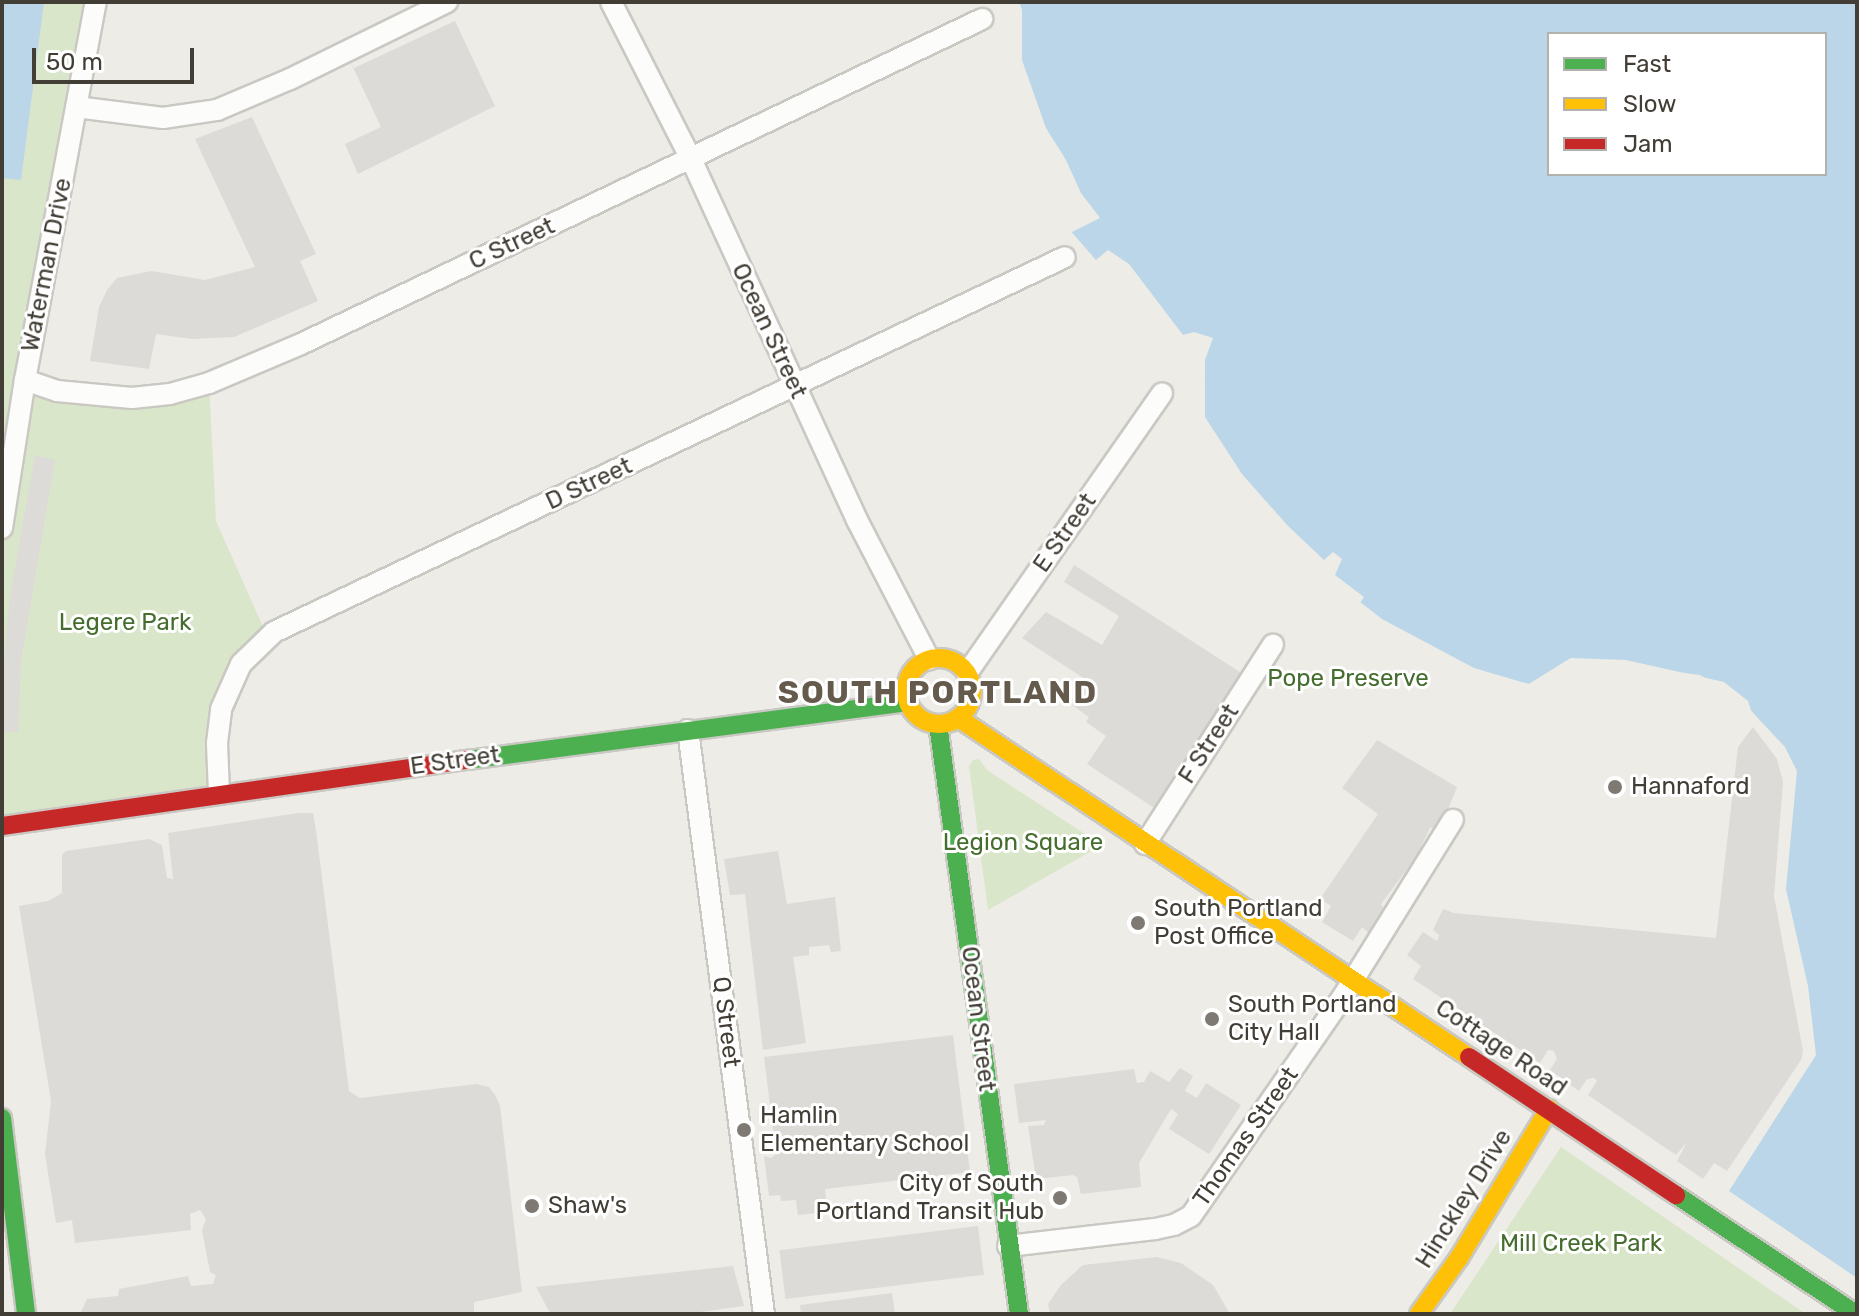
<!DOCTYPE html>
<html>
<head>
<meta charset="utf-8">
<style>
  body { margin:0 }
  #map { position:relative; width:1859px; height:1316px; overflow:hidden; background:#edece7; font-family:Rubik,sans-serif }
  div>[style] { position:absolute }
  .green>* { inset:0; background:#dae6c9 }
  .parking>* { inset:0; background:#dcdbd7; transform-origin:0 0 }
  .water>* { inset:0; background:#bbd6e8 }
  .pier>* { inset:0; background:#edece7 }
  .roads { filter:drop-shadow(2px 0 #cac8c3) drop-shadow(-2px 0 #cac8c3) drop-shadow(0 2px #cac8c3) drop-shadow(0 -2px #cac8c3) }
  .street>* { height:20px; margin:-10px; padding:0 10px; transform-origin:10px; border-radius:10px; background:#fcfcfb }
  .fast>* { height:18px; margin:-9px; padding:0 9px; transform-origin:9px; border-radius:9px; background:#4caf50 }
  .slow>* { height:18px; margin:-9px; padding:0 9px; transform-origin:9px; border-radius:9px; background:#ffc107 }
  .slow>.ring { margin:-9px; padding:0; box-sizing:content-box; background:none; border:18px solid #ffc107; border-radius:50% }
  .jam>* { height:18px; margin:-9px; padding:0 9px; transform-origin:9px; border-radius:9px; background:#c62828 }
  .dots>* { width:22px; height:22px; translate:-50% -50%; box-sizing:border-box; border:4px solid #fff; border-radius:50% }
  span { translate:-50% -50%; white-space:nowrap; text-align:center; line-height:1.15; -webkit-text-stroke:6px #fff; paint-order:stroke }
  .street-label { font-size:24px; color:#423d35 }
  .park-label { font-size:24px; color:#456e2e }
  .poi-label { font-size:24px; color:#423d35 }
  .left { translate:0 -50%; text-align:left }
  .right { translate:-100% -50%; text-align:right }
  .district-label { font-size:32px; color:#645b4d; font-weight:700; letter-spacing:2px }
  .frame { position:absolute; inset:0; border:4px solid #423d35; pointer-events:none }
  .legend { position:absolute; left:1547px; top:32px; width:280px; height:144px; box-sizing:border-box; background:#fff; border:2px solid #b3b1ae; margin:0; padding:10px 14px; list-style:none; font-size:24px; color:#423d35 }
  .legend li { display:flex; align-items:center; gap:16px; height:40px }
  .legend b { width:40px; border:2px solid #b3b1ae }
  .scale { position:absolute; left:32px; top:48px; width:162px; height:36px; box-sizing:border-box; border:4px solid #423d35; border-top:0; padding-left:10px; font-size:24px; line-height:28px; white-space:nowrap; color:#423d35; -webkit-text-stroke:6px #fff; paint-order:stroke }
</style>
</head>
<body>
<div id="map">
  <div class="green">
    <i style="clip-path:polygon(2px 2px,96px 2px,26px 380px,109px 395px,209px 383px,216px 521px,268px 638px,221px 709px,219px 793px,2px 825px)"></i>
    <i style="clip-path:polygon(979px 759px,987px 770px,1102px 845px,988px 910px,969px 766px,973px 760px)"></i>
    <i style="clip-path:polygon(1561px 1147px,1806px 1314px,1450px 1314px)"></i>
  </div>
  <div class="parking">
    <i style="clip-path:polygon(455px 21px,495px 106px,358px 174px,345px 144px,381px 127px,350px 61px,354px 68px)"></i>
    <i style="clip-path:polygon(252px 117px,316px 254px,300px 261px,318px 301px,234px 337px,192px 339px,156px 334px,149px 369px,90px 361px,99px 307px,107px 290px,117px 278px,151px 271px,205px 280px,255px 267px,195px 139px)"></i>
    <i style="clip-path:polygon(35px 455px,55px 460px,21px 661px,18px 732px,2px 732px,2px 678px,10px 596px)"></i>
    <i style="clip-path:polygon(1074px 565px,1243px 674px,1159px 811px,1087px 764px,1106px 736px,1086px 722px,1089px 717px,1069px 703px,1085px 679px,1022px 638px,1046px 612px,1102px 645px,1119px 616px,1064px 582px)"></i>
    <i style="clip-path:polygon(1753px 727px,1777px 759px,1783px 782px,1774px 896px,1803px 1051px,1801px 1060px,1727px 1171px,1714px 1163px,1703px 1179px,1677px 1161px,1687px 1142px,1676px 1155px,1588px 1095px,1597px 1081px,1594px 1078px,1587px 1079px,1579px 1091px,1550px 1070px,1557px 1059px,1554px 1051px,1548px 1050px,1540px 1063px,1413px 979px,1421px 966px,1407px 955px,1423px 932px,1437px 941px,1439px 935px,1433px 930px,1443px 909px,1454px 913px,1716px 938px,1738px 747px)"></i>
    <i style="clip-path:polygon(1377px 740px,1457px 787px,1449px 807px,1435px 828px,1430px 828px,1416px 857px,1381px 904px,1384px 909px,1369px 933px,1362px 927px,1353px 941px,1322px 922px,1331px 906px,1320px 899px,1378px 814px,1342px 788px)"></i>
    <i style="clip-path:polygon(298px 813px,313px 813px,316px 830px,349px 1091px,360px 1098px,476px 1084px,489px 1087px,495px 1095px,500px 1106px,522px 1292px,474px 1302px,474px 1314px,80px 1314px,87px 1299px,118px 1296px,119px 1289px,188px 1276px,191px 1286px,213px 1284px,216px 1275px,210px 1272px,202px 1230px,206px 1219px,200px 1210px,190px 1214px,191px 1230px,75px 1243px,72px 1220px,56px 1223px,45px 1154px,51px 1101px,19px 906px,48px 901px,62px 893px,62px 855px,66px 851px,149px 839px,162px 845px,167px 878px,173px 879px,168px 833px)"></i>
    <i style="clip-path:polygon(778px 851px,787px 904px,835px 897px,841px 951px,831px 952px,829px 945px,809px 947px,809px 955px,793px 957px,806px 1043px,763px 1050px,745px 894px,730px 895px,724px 859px)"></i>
    <i style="clip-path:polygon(953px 1035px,970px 1172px,825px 1189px,827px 1212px,798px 1215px,796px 1200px,781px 1201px,780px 1195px,769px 1196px,764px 1156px,771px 1158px,776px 1154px,764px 1057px)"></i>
    <i style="clip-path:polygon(1180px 1068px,1193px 1076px,1185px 1091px,1197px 1098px,1206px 1083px,1241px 1105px,1209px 1154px,1169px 1129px,1178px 1114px,1171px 1109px,1139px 1163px,1141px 1187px,1081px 1194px,1077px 1177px,1073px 1175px,1036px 1179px,1028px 1126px,1044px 1125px,1046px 1120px,1019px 1123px,1014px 1084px,1134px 1069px,1137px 1083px,1144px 1082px,1150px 1071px,1169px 1082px)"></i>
    <i style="left:978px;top:1226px;width:49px;height:200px;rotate:83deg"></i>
    <i style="clip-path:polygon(1157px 1257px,1181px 1263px,1213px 1285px,1230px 1314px,1050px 1314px,1048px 1304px,1061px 1285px,1083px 1265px)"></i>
    <i style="clip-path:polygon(733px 1266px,744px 1306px,686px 1314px,550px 1313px,536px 1287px)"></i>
    <i style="clip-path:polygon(892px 1293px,895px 1314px,801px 1314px,800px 1305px)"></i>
  </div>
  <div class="water">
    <i style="clip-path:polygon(2px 2px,44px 2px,21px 180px,2px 178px)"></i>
    <i style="clip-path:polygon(evenodd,1013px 2px,1857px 2px,1857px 1278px,1729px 1191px,1816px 1055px,1808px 986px,1786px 889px,1797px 771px,1785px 747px,1740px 699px,1700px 675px,1571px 658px,1529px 684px,1474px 668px,1382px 619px,1329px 578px,1229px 463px,1201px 415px,1205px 368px,1116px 255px,1096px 260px,1068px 228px,1009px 92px,1013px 2px,1549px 34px,1825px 34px,1825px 174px,1549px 174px,1549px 34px)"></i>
  </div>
  <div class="pier">
    <i style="clip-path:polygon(1009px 2px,1019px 2px,1022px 10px,1022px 60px,1046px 128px,1066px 160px,1081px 193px,1100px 218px,1068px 234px,1005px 93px)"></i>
    <i style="clip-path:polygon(1108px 250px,1129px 264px,1183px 335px,1194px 332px,1213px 338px,1205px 360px,1205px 417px,1242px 474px,1288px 526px,1324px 560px,1333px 552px,1342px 559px,1335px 575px,1364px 597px,1358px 606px,1325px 579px,1258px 508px,1225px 466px,1198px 416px,1201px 369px,1119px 261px,1097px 263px,1096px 260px)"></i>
    <i style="clip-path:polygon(1571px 658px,1626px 660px,1724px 682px,1748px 701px,1754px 719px,1738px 702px,1699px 679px,1571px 663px,1537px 683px,1529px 684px)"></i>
  </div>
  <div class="roads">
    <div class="street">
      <i style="left:611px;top:2px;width:176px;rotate:63deg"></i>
      <i style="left:691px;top:159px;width:397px;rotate:65.3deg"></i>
      <i style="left:857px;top:520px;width:157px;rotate:62.6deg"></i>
      <i style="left:76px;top:107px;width:88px;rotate:7.2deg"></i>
      <i style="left:163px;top:118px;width:55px;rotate:-8.4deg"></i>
      <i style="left:217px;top:110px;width:79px;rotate:-23deg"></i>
      <i style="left:290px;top:79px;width:175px;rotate:-26.1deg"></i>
      <i style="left:25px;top:380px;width:34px;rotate:19deg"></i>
      <i style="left:57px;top:391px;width:75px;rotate:5.3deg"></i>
      <i style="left:132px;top:398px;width:38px;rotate:-6deg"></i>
      <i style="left:170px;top:394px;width:41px;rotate:-15.8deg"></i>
      <i style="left:209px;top:383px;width:100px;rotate:-23deg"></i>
      <i style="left:301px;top:344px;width:755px;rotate:-25.51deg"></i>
      <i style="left:2px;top:528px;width:150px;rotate:-81.2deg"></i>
      <i style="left:25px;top:380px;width:385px;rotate:-79.4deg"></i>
      <i style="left:967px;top:673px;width:341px;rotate:-55.1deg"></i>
      <i style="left:688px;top:730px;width:589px;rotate:82.59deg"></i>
      <i style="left:219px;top:793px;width:50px;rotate:-92.3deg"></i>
      <i style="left:217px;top:743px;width:34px;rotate:-83deg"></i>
      <i style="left:221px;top:709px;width:49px;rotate:-66deg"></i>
      <i style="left:241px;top:664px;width:46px;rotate:-44.1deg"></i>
      <i style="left:274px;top:632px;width:875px;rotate:-25.36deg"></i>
      <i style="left:1145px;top:844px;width:237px;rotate:-57.3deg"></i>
      <i style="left:1008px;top:1246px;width:148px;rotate:-6.6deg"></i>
      <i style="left:1155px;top:1229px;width:19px;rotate:-12deg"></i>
      <i style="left:1174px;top:1225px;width:19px;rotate:-28deg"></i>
      <i style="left:1191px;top:1216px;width:265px;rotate:-55.3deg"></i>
      <i style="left:1342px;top:998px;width:210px;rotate:-58.1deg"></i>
    </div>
    <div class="fast">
      <i style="left:938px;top:724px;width:596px;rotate:82.18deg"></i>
      <i style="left:468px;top:760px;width:444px;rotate:-7.5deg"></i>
      <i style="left:2px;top:1118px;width:197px;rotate:83deg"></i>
      <i style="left:1676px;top:1195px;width:216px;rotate:33.5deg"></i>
    </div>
    <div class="slow">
      <i class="ring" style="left:906px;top:658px;width:48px;height:48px"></i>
      <i style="left:958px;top:718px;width:613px;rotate:33.56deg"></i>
      <i style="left:1419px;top:1314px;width:69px;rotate:-54.5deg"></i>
      <i style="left:1459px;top:1258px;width:174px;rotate:-58.9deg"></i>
    </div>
    <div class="jam">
      <i style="left:2px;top:826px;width:471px;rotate:-8.1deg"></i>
      <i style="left:1469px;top:1057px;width:249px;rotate:33.7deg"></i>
    </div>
  </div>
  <div class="dots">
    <i style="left:1615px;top:787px;background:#7e7a73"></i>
    <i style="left:1138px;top:923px;background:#7e7a73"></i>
    <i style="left:1212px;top:1019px;background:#7e7a73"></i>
    <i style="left:744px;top:1130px;background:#7e7a73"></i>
    <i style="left:1060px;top:1198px;background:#7e7a73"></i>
    <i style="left:532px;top:1206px;background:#7e7a73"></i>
  </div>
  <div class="street-label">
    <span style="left:512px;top:244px;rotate:-25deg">C Street</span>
    <span style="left:47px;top:265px;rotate:-79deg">Waterman Drive</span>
    <span style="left:769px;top:331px;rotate:65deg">Ocean Street</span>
    <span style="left:589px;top:484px;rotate:-25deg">D Street</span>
    <span style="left:1065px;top:533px;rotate:-55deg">E Street</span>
    <span style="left:1209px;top:744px;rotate:-57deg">F Street</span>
    <span style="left:455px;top:761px;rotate:-8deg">E Street</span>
    <span style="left:978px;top:1019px;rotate:83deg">Ocean Street</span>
    <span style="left:726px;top:1022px;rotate:83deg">Q Street</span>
    <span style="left:1501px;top:1048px;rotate:34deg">Cottage Road</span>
    <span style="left:1246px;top:1137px;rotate:-55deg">Thomas Street</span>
    <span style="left:1464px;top:1199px;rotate:-58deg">Hinckley Drive</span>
  </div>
  <div class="park-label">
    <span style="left:125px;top:623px">Legere Park</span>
    <span style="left:1348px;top:679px">Pope Preserve</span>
    <span style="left:1023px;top:843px">Legion Square</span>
    <span style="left:1581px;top:1244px">Mill Creek Park</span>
  </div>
  <div class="poi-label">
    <span class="left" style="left:1631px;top:787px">Hannaford</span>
    <span class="left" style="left:1154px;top:923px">South Portland<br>Post Office</span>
    <span class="left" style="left:1228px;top:1019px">South Portland<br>City Hall</span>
    <span class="left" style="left:760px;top:1130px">Hamlin<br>Elementary School</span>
    <span class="right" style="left:1044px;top:1198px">City of South<br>Portland Transit Hub</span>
    <span class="left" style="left:548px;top:1206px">Shaw's</span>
  </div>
  <div class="district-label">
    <span style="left:938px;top:692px">SOUTH PORTLAND</span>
  </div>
  <div class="frame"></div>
  <ul class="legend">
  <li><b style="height:10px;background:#4caf50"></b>Fast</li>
  <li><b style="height:10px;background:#ffc107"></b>Slow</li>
  <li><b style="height:10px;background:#c62828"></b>Jam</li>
  </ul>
  <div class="scale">50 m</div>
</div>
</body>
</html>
